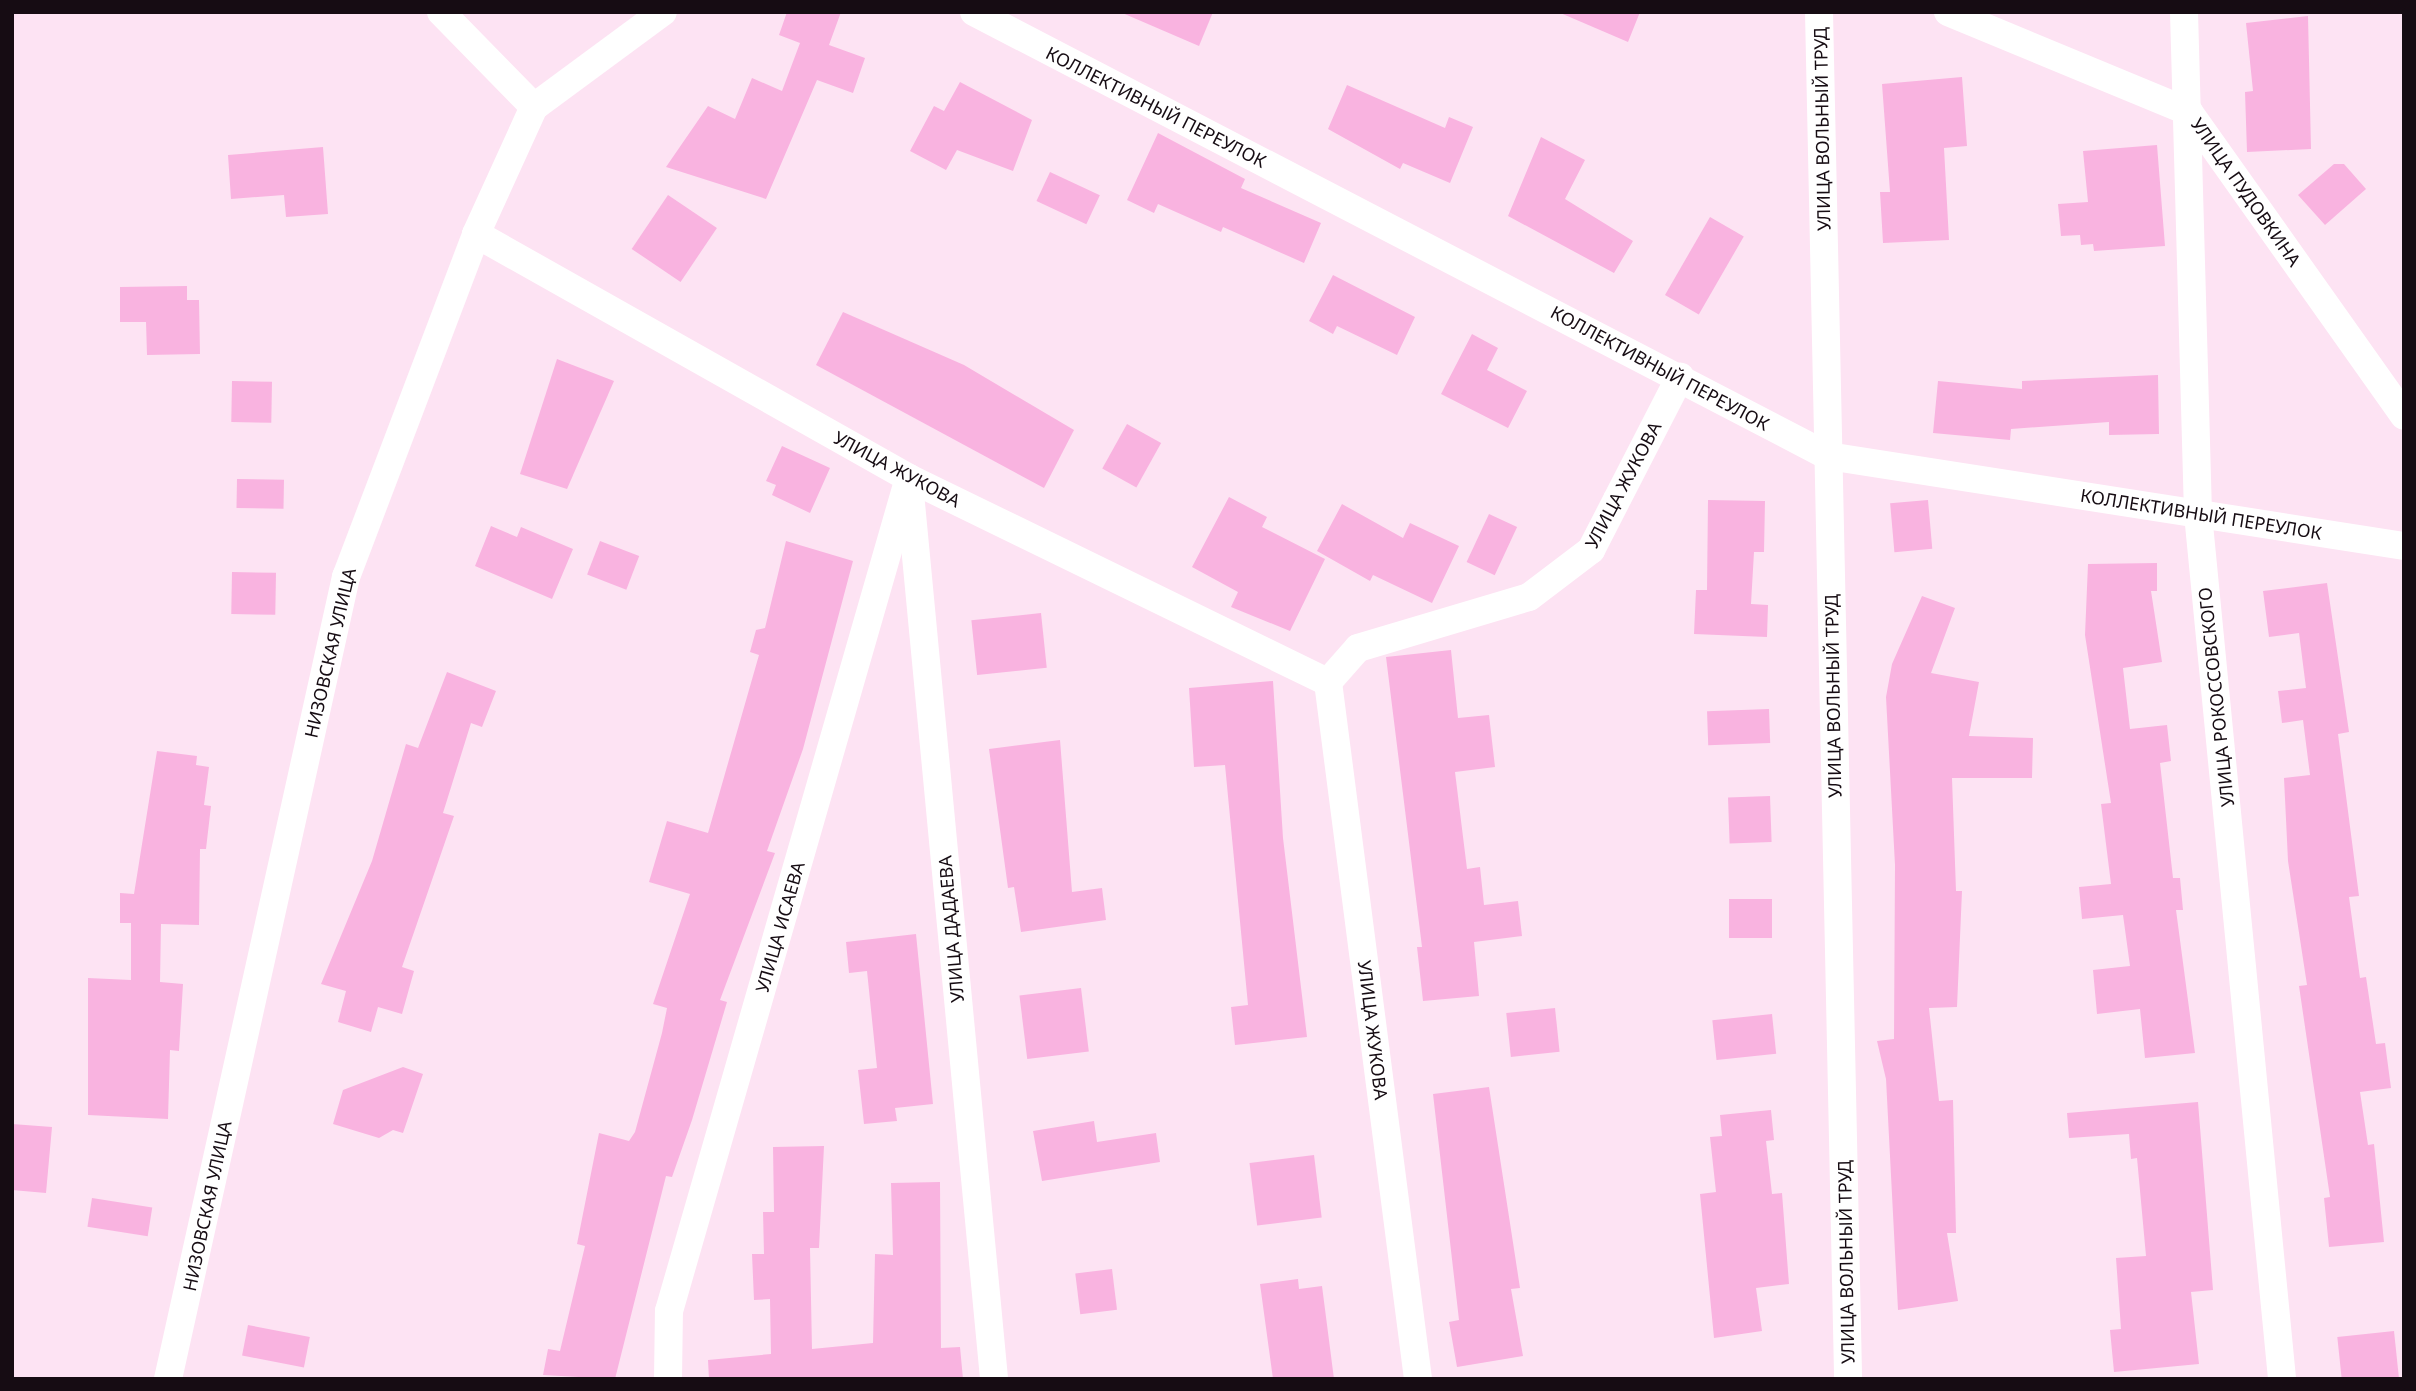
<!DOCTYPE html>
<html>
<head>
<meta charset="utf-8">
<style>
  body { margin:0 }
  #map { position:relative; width:2416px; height:1391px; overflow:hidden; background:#fde3f3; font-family:"Noto Sans",sans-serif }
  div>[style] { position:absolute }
  .building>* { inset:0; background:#f9b3e0; transform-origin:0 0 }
  .street>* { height:28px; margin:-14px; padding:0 14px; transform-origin:14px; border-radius:14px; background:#fff }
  span { translate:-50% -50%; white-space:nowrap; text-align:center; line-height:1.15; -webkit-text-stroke:5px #fff; paint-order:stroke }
  .street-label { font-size:18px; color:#160c13 }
  .frame { position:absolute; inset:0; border:14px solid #160c13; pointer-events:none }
</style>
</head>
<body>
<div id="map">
  <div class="building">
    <i style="clip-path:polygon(787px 12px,841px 12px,829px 45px,865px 58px,853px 93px,817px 80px,766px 199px,666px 167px,708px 106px,735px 119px,752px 78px,782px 91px,800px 43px,779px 35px)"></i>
    <i style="clip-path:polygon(1120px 12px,1213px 12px,1199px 46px)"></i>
    <i style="clip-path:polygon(1558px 12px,1640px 12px,1628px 42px)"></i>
    <i style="clip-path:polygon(2308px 16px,2311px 149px,2247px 152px,2245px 92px,2253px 91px,2246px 23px)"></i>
    <i style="clip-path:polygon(1962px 77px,1967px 146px,1944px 148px,1949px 240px,1883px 243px,1880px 192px,1890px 192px,1882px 84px)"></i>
    <i style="clip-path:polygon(960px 82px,1032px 120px,1013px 171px,957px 150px,946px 170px,910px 151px,934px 106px,944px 111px)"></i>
    <i style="clip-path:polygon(1347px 85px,1445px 128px,1449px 117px,1473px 127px,1450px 183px,1403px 163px,1400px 169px,1328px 129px)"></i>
    <i style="clip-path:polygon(1158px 133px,1245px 179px,1241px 188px,1321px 223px,1304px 263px,1223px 227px,1221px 232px,1158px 204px,1154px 213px,1127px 200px)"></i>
    <i style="clip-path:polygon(1541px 137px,1585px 160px,1565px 199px,1633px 241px,1614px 273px,1508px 216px)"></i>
    <i style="clip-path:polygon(2157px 145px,2165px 246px,2094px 251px,2093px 244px,2081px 245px,2080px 235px,2061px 236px,2058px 204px,2088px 202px,2083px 151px)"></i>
    <i style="clip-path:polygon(323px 147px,328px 214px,286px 217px,284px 195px,231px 199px,228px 155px)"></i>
    <i style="clip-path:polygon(2334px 164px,2344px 164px,2366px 189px,2325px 225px,2298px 195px)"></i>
    <i style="left:1050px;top:172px;width:55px;height:32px;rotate:25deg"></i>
    <i style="left:668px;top:195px;width:59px;height:65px;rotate:34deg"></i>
    <i style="left:1710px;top:217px;width:39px;height:90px;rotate:30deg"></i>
    <i style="clip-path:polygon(1333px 275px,1415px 317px,1397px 355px,1337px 326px,1333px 334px,1309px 321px)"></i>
    <i style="clip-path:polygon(187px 286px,187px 300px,199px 300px,200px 354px,147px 355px,146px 322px,120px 322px,120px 287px)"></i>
    <i style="clip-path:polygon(843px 312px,964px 365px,1074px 430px,1044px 488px,816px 365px)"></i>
    <i style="clip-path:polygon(1472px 334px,1498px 348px,1487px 370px,1527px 391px,1508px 428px,1441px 394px)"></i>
    <i style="clip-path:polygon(557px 359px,614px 381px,567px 489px,520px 474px)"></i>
    <i style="clip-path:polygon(2158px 375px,2159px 434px,2109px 435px,2109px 422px,2011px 429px,2010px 440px,1933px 433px,1938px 381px,2022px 389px,2022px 381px)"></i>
    <i style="left:232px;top:381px;width:40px;height:41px;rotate:1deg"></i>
    <i style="left:1127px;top:424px;width:39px;height:51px;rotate:29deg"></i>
    <i style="clip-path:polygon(782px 446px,830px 468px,810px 513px,772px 495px,776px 485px,766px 481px)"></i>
    <i style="left:237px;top:479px;width:47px;height:29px;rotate:1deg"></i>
    <i style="clip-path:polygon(1229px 497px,1267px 517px,1262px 527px,1325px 559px,1290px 631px,1231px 607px,1238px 592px,1192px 567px)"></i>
    <i style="clip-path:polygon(1708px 500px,1765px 501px,1764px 552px,1754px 552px,1751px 604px,1768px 605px,1767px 637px,1694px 634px,1696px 590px,1707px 590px)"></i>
    <i style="left:1928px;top:500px;width:49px;height:38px;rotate:85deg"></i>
    <i style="clip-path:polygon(1342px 504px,1403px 538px,1410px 523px,1459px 546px,1432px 603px,1373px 575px,1370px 581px,1317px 551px)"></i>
    <i style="left:1489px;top:514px;width:31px;height:53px;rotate:25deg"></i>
    <i style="clip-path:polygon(491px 526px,517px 537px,521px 527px,573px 549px,552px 599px,475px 566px)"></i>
    <i style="left:600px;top:541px;width:42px;height:36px;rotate:21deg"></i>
    <i style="clip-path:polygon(786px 541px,853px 561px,803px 749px,767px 851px,775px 853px,720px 1000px,727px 1002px,692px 1120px,672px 1177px,666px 1176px,615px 1379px,543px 1375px,548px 1349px,560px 1351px,585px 1246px,577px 1244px,599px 1133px,629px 1141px,635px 1132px,662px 1033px,667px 1008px,653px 1004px,690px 894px,649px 882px,667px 821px,708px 833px,759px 655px,750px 652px,756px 630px,765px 628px)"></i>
    <i style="clip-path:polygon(2157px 563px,2157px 591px,2151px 591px,2162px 662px,2123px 668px,2130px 729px,2167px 725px,2171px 761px,2160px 763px,2173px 878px,2180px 878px,2183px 910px,2176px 910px,2195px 1053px,2145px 1058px,2140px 1009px,2097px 1014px,2093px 970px,2130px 966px,2123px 915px,2082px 919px,2079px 887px,2111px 884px,2101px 804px,2111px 803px,2085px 635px,2088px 564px)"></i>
    <i style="left:232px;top:572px;width:44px;height:42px;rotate:1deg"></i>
    <i style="clip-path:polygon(2327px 583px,2349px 732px,2338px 734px,2359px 896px,2349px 897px,2360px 978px,2366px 977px,2376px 1044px,2385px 1043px,2391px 1088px,2360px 1092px,2368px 1145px,2374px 1144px,2384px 1242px,2329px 1247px,2324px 1198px,2330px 1197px,2299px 986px,2307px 985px,2288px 861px,2284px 778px,2310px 775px,2303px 720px,2282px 723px,2278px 691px,2306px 688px,2299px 633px,2269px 637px,2263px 591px)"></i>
    <i style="clip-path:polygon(1922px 596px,1955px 608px,1931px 673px,1979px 682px,1969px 736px,2033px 738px,2032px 778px,1952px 778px,1956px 891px,1962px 891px,1957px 1007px,1929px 1008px,1939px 1101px,1953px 1100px,1956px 1233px,1947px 1233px,1958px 1301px,1898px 1310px,1886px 1079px,1877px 1041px,1894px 1039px,1895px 865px,1886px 697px,1892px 664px)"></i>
    <i style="left:1041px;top:613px;width:55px;height:70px;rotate:84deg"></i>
    <i style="clip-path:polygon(1451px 650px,1458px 718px,1489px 715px,1495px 767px,1455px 772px,1467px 869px,1480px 867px,1484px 905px,1518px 901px,1522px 936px,1474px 942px,1479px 996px,1423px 1001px,1417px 947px,1422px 947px,1386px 657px)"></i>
    <i style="clip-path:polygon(447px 672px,496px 691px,482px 727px,471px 723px,443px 813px,454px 816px,402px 967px,414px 971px,402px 1014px,378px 1007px,371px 1032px,338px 1022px,346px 991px,321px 984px,372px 861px,406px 744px,418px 748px)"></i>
    <i style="clip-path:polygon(1273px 681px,1283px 838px,1307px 1037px,1235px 1045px,1231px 1007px,1248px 1005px,1225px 765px,1194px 767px,1189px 688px)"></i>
    <i style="left:1769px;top:709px;width:34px;height:62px;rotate:88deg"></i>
    <i style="clip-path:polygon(1060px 740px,1072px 892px,1102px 888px,1106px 920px,1021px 932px,1014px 887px,1008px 888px,989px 749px)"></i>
    <i style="clip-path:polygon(157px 751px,197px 756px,196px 765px,209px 767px,204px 805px,211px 806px,206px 849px,200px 849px,199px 925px,161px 924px,160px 982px,183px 984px,179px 1051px,170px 1050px,168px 1119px,88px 1115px,88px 978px,131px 980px,131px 923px,120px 923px,120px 893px,134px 894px)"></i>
    <i style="left:1770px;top:796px;width:46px;height:42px;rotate:88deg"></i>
    <i style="left:1772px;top:899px;width:39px;height:43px;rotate:90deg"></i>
    <i style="clip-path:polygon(916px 934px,933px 1104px,895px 1108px,897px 1121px,864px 1124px,858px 1070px,877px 1068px,867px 971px,849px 973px,846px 942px)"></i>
    <i style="left:1081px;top:988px;width:64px;height:62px;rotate:83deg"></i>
    <i style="left:1555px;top:1008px;width:44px;height:49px;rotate:84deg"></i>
    <i style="left:1772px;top:1014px;width:40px;height:60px;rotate:84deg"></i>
    <i style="clip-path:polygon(403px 1067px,423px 1074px,403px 1133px,393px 1130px,379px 1138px,333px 1124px,343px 1090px)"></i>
    <i style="clip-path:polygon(1489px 1087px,1520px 1288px,1511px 1289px,1523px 1356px,1457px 1367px,1449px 1322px,1459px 1320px,1433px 1094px)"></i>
    <i style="clip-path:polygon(2198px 1102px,2213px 1290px,2191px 1292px,2199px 1364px,2114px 1372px,2110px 1330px,2121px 1329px,2116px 1258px,2146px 1256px,2137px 1158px,2131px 1159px,2129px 1134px,2069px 1138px,2067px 1113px)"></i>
    <i style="clip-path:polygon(1771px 1110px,1774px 1140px,1766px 1141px,1772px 1194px,1782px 1193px,1789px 1284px,1756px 1288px,1762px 1331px,1714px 1338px,1700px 1194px,1716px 1192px,1710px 1137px,1722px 1136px,1720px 1115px)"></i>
    <i style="clip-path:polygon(1094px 1121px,1097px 1142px,1156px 1133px,1160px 1162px,1042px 1181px,1033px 1131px)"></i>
    <i style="clip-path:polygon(12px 1124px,52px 1127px,46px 1193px,12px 1190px)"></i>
    <i style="clip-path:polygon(824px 1146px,819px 1248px,810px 1248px,812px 1349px,873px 1343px,875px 1254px,893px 1255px,891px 1183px,940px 1182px,941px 1348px,960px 1347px,963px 1379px,709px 1379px,708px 1360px,771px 1354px,770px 1299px,754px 1300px,752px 1254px,764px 1254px,763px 1212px,774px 1212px,773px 1147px)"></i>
    <i style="left:1314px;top:1155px;width:63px;height:65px;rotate:83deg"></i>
    <i style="left:92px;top:1198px;width:61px;height:29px;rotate:9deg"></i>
    <i style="left:1112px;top:1269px;width:41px;height:37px;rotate:83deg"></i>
    <i style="clip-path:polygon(1298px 1279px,1299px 1289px,1322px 1286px,1334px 1379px,1273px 1379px,1260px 1284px)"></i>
    <i style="left:248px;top:1325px;width:63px;height:31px;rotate:11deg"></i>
    <i style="left:2394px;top:1331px;width:48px;height:57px;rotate:84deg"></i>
  </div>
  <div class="street">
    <i style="left:441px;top:12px;width:133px;rotate:45.6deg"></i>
    <i style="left:974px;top:12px;width:963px;rotate:27.47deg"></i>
    <i style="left:1828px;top:456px;width:583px;rotate:8.88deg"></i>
    <i style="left:1819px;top:12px;width:1367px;rotate:88.78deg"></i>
    <i style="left:1948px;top:12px;width:261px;rotate:22.5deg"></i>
    <i style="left:2189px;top:112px;width:372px;rotate:54.7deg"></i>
    <i style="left:2184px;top:12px;width:502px;rotate:88.4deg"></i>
    <i style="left:2198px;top:514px;width:869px;rotate:84.45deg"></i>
    <i style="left:476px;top:234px;width:497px;rotate:29.4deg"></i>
    <i style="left:909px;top:478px;width:466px;rotate:26deg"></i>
    <i style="left:1328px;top:682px;width:703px;rotate:82.64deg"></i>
    <i style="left:910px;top:493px;width:890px;rotate:84.58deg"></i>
    <i style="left:1328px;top:682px;width:45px;rotate:-48.6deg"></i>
    <i style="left:1358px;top:648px;width:178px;rotate:-16.6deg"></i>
    <i style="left:1529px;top:597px;width:78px;rotate:-37.2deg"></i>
    <i style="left:1591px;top:550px;width:195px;rotate:-62.8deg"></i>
    <i style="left:168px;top:1379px;width:822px;rotate:-77.49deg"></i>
    <i style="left:346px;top:577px;width:367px;rotate:-69.2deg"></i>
    <i style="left:476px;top:234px;width:140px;rotate:-65.5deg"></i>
    <i style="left:534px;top:107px;width:160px;rotate:-36.4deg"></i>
    <i style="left:668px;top:1379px;width:68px;rotate:-89.2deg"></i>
    <i style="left:669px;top:1311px;width:867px;rotate:-73.93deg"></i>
  </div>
  <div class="street-label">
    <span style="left:1156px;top:107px;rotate:27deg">КОЛЛЕКТИВНЫЙ ПЕРЕУЛОК</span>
    <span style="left:1822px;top:129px;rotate:-91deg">УЛИЦА ВОЛЬНЫЙ ТРУД</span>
    <span style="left:2246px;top:192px;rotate:55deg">УЛИЦА ПУДОВКИНА</span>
    <span style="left:1660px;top:368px;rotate:28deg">КОЛЛЕКТИВНЫЙ ПЕРЕУЛОК</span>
    <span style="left:897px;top:469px;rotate:28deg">УЛИЦА ЖУКОВА</span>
    <span style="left:1623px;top:485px;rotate:-62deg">УЛИЦА ЖУКОВА</span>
    <span style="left:2201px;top:514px;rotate:9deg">КОЛЛЕКТИВНЫЙ ПЕРЕУЛОК</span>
    <span style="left:330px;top:653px;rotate:-77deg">НИЗОВСКАЯ УЛИЦА</span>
    <span style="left:1833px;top:696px;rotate:-91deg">УЛИЦА ВОЛЬНЫЙ ТРУД</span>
    <span style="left:2216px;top:697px;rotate:-96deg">УЛИЦА РОКОССОВСКОГО</span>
    <span style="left:780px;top:927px;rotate:-74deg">УЛИЦА ИСАЕВА</span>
    <span style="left:951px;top:929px;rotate:-95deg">УЛИЦА ДАДАЕВА</span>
    <span style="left:1373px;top:1030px;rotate:83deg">УЛИЦА ЖУКОВА</span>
    <span style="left:207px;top:1206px;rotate:-78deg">НИЗОВСКАЯ УЛИЦА</span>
    <span style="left:1846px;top:1262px;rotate:-91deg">УЛИЦА ВОЛЬНЫЙ ТРУД</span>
  </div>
  <div class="frame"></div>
</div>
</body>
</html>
